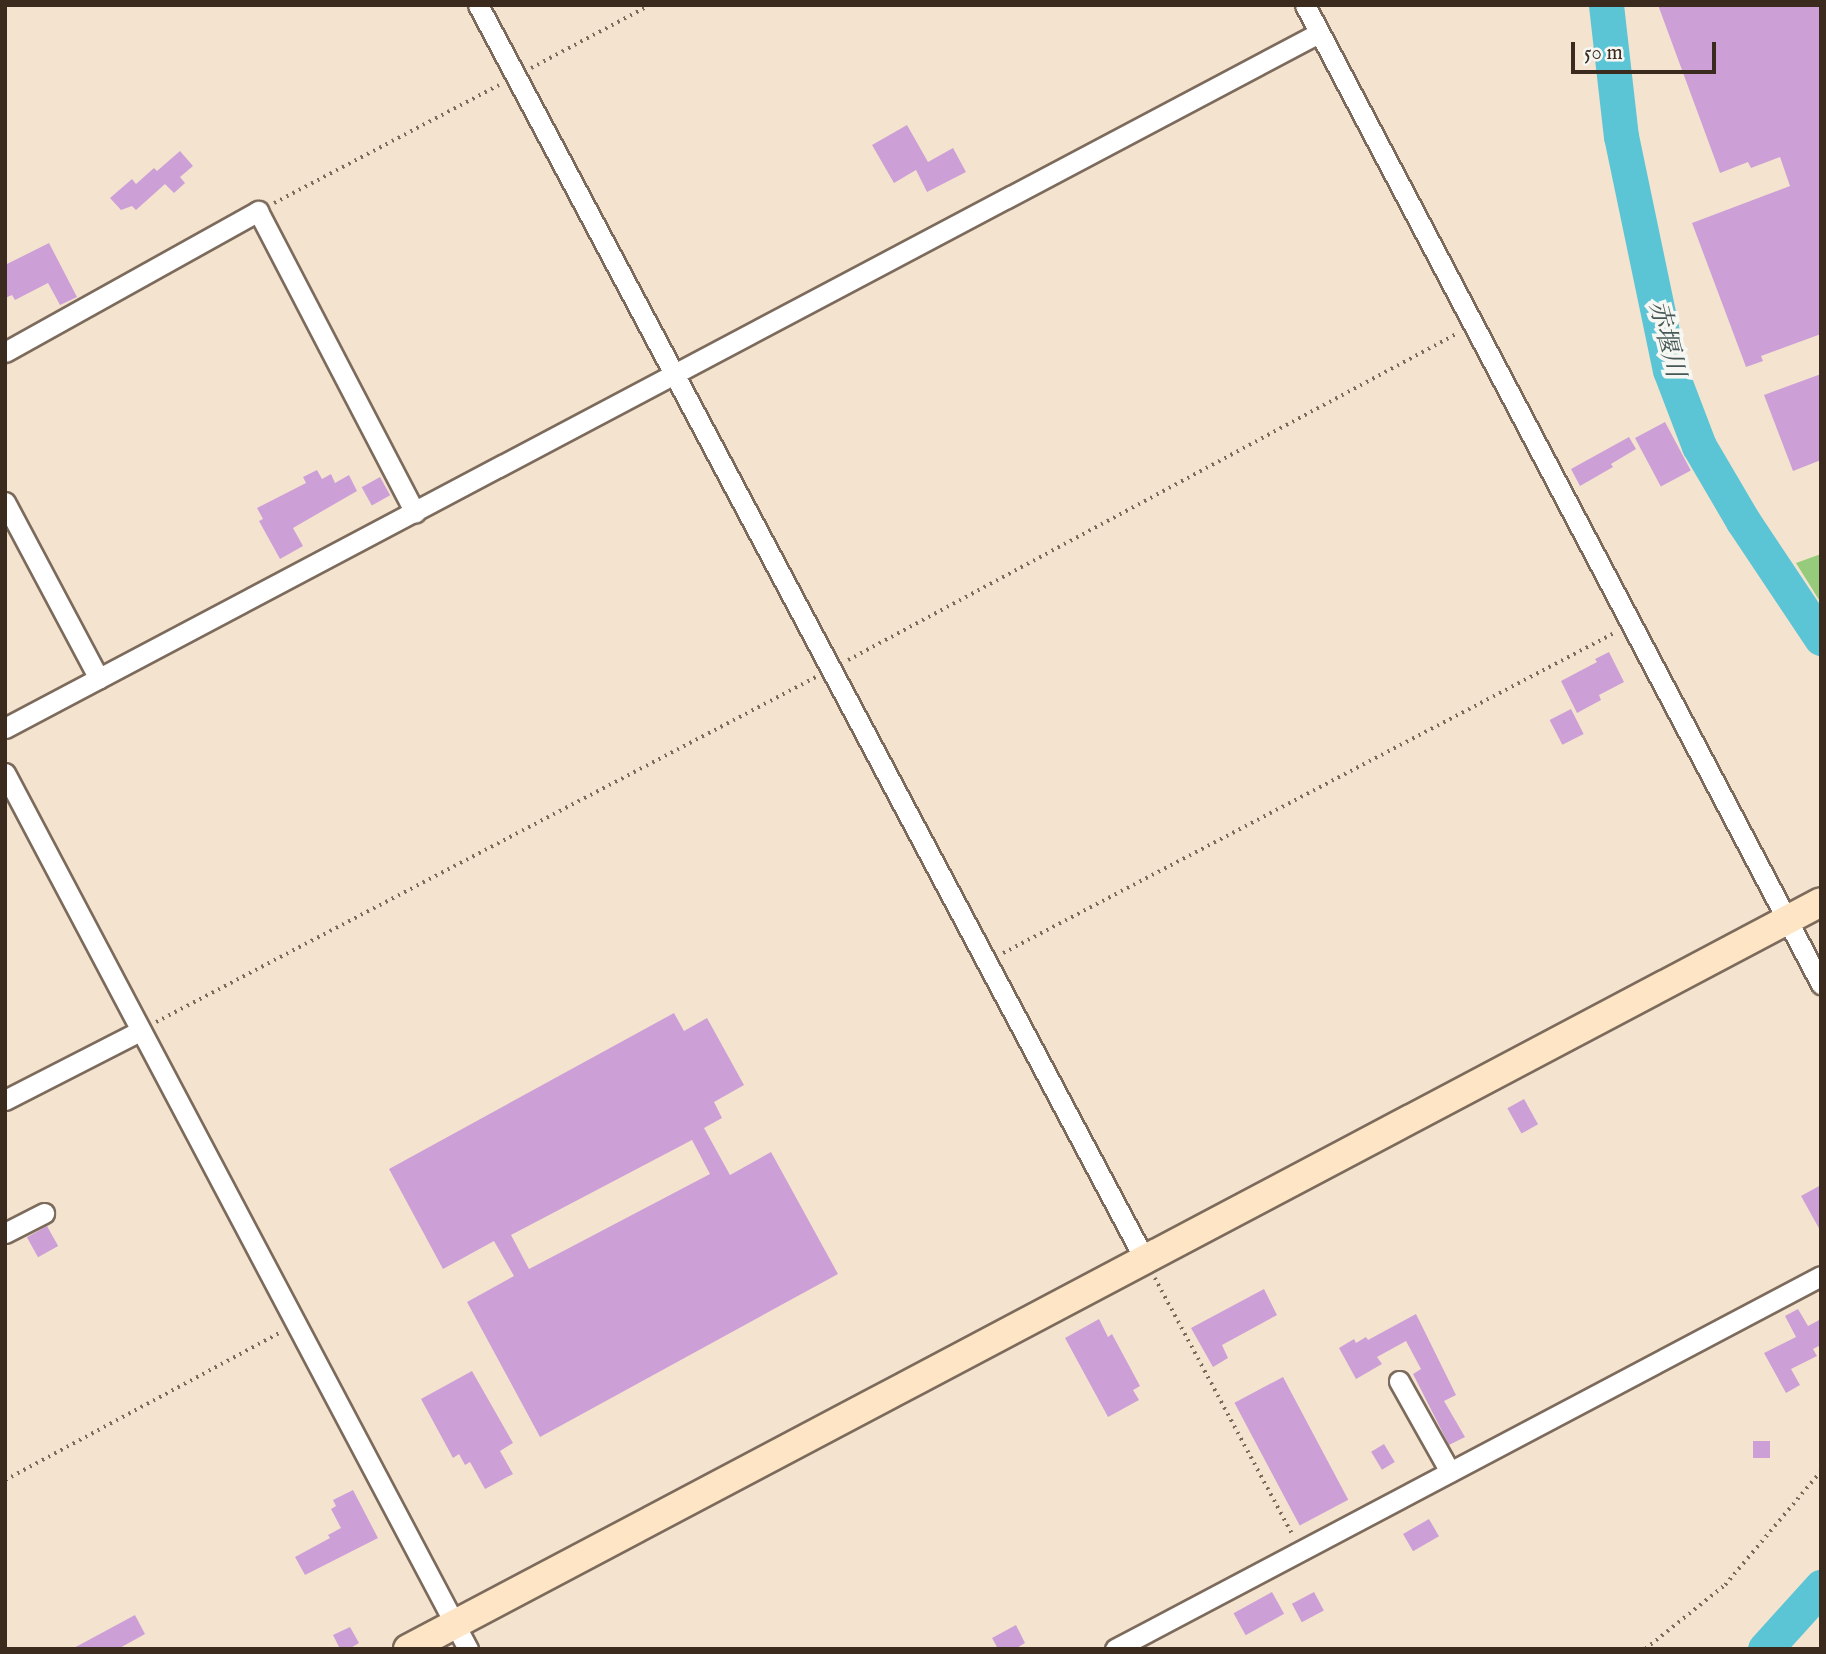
<!DOCTYPE html>
<html>
<head>
<meta charset="utf-8">
<style>
  body { margin:0 }
  #map { position:relative; width:1826px; height:1654px; overflow:hidden; background:#f4e4cf; font-family:"IM FELL English","Noto Serif JP",serif }
  div>[style] { position:absolute }
  .green>* { inset:0; background:#96cb7c }
  .river>* { height:35px; margin:-17.5px; padding:0 17.5px; transform-origin:17.5px; border-radius:17.5px; background:#5bc5d5 }
  .building>* { inset:0; background:#cca0d7; transform-origin:0 0 }
  .path>* { height:3.5px; margin-top:-1.75px; transform-origin:0; background:repeating-linear-gradient(90deg,#7c6b5c 0 2px,transparent 0 7px) }
  .roads { filter:drop-shadow(2px 0 #7c6b5c) drop-shadow(-2px 0 #7c6b5c) drop-shadow(0 2px #7c6b5c) drop-shadow(0 -2px #7c6b5c) }
  .street>* { height:19px; margin:-9.5px; padding:0 9.5px; transform-origin:9.5px; border-radius:9.5px; background:#fff }
  .secondary>* { height:28px; margin:-14px; padding:0 14px; transform-origin:14px; border-radius:14px; background:#fee5c5 }
  span { translate:-50% -50%; white-space:nowrap; text-align:center; line-height:1.15; -webkit-text-stroke:7px #f6f6f2; paint-order:stroke }
  .water-label { font-size:26px; color:#455855; font-style:italic }
  .frame { position:absolute; inset:0; border:7px solid #3b2a1e; pointer-events:none }
  .scale { position:absolute; left:1571px; top:42px; width:145px; height:32px; box-sizing:border-box; border:4px solid #3b2a1e; border-top:0; padding-left:9px; font-size:21px; line-height:24px; white-space:nowrap; color:#3b2a1e; -webkit-text-stroke:5px #f6f6f2; paint-order:stroke }
</style>
</head>
<body>
<div id="map">
  <div class="green">
    <i style="clip-path:polygon(1821px 554px,1821px 603px,1796px 563px)"></i>
  </div>
  <div class="river">
    <i style="left:1606px;top:5px;width:132px;rotate:83.5deg"></i>
    <i style="left:1621px;top:136px;width:239px;rotate:78.2deg"></i>
    <i style="left:1670px;top:370px;width:81px;rotate:69.1deg"></i>
    <i style="left:1699px;top:446px;width:87px;rotate:59.6deg"></i>
    <i style="left:1743px;top:521px;width:141px;rotate:56.3deg"></i>
    <i style="left:1765px;top:1649px;width:84px;rotate:-47.9deg"></i>
  </div>
  <div class="building">
    <i style="clip-path:polygon(1658px 5px,1821px 5px,1821px 334px,1761px 356px,1763px 361px,1746px 367px,1692px 223px,1790px 186px,1780px 157px,1751px 168px,1748px 162px,1720px 173px)"></i>
    <i style="clip-path:polygon(907px 125px,928px 162px,953px 148px,966px 172px,927px 192px,916px 170px,894px 183px,872px 145px)"></i>
    <i style="clip-path:polygon(180px 151px,193px 166px,180px 177px,185px 183px,174px 193px,165px 184px,136px 210px,132px 206px,121px 210px,110px 198px,132px 179px,136px 184px,154px 168px,157px 171px)"></i>
    <i style="clip-path:polygon(49px 243px,77px 297px,60px 305px,48px 283px,15px 300px,12px 295px,5px 298px,5px 265px)"></i>
    <i style="clip-path:polygon(1821px 374px,1821px 460px,1793px 471px,1764px 395px)"></i>
    <i style="left:1665px;top:422px;width:55px;height:34px;rotate:62deg"></i>
    <i style="clip-path:polygon(1629px 437px,1636px 449px,1611px 464px,1613px 467px,1580px 486px,1571px 469px)"></i>
    <i style="clip-path:polygon(317px 470px,322px 479px,331px 474px,335px 483px,349px 475px,357px 491px,293px 528px,303px 546px,280px 559px,259px 521px,263px 519px,257px 508px,306px 483px,303px 477px)"></i>
    <i style="left:380px;top:477px;width:21px;height:21px;rotate:61deg"></i>
    <i style="clip-path:polygon(1609px 652px,1624px 682px,1599px 695px,1601px 700px,1577px 713px,1561px 681px,1597px 662px,1595px 659px)"></i>
    <i style="left:1571px;top:709px;width:28px;height:24px;rotate:63deg"></i>
    <i style="clip-path:polygon(evenodd,674px 1013px,684px 1031px,707px 1018px,744px 1085px,714px 1102px,722px 1118px,704px 1128px,730px 1175px,771px 1152px,838px 1274px,540px 1437px,467px 1302px,514px 1276px,494px 1241px,443px 1269px,389px 1169px,674px 1013px,692px 1140px,710px 1174px,529px 1269px,511px 1235px,692px 1140px)"></i>
    <i style="left:1524px;top:1099px;width:29px;height:19px;rotate:61deg"></i>
    <i style="clip-path:polygon(1821px 1185px,1821px 1232px,1801px 1196px)"></i>
    <i style="left:47px;top:1226px;width:23px;height:23px;rotate:61deg"></i>
    <i style="clip-path:polygon(1264px 1289px,1277px 1315px,1222px 1345px,1228px 1358px,1213px 1367px,1191px 1328px)"></i>
    <i style="clip-path:polygon(1798px 1309px,1808px 1326px,1821px 1319px,1821px 1345px,1813px 1349px,1817px 1356px,1791px 1369px,1800px 1385px,1786px 1393px,1764px 1353px,1796px 1337px,1785px 1316px)"></i>
    <i style="clip-path:polygon(1416px 1314px,1456px 1395px,1444px 1401px,1465px 1437px,1449px 1445px,1413px 1374px,1421px 1369px,1406px 1341px,1377px 1357px,1382px 1364px,1356px 1379px,1339px 1348px,1354px 1339px,1356px 1343px,1366px 1337px,1368px 1340px)"></i>
    <i style="clip-path:polygon(1099px 1319px,1108px 1337px,1112px 1334px,1140px 1386px,1133px 1390px,1139px 1400px,1108px 1417px,1065px 1338px)"></i>
    <i style="clip-path:polygon(472px 1371px,513px 1443px,500px 1451px,513px 1474px,485px 1489px,470px 1462px,465px 1465px,459px 1454px,453px 1458px,421px 1399px)"></i>
    <i style="left:1283px;top:1377px;width:139px;height:55px;rotate:62deg"></i>
    <i style="left:1753px;top:1441px;width:17px;height:17px"></i>
    <i style="left:1384px;top:1444px;width:21px;height:15px;rotate:59deg"></i>
    <i style="clip-path:polygon(353px 1490px,378px 1538px,305px 1575px,295px 1557px,330px 1538px,328px 1535px,341px 1528px,331px 1509px,336px 1506px,333px 1500px)"></i>
    <i style="left:1429px;top:1519px;width:20px;height:30px;rotate:60deg"></i>
    <i style="left:1272px;top:1592px;width:25px;height:44px;rotate:61deg"></i>
    <i style="left:1314px;top:1592px;width:21px;height:25px;rotate:62deg"></i>
    <i style="clip-path:polygon(135px 1615px,145px 1634px,118px 1649px,72px 1649px)"></i>
    <i style="clip-path:polygon(1016px 1625px,1025px 1643px,1015px 1649px,998px 1649px,992px 1638px)"></i>
    <i style="clip-path:polygon(350px 1627px,359px 1643px,349px 1649px,340px 1649px,333px 1635px)"></i>
  </div>
  <div class="path">
    <i style="left:531px;top:68px;width:135px;rotate:-27.9deg"></i>
    <i style="left:274px;top:203px;width:254px;rotate:-27.7deg"></i>
    <i style="left:848px;top:660px;width:692px;rotate:-28.19deg"></i>
    <i style="left:1003px;top:953px;width:692px;rotate:-27.64deg"></i>
    <i style="left:156px;top:1022px;width:745px;rotate:-27.6deg"></i>
    <i style="left:1155px;top:1278px;width:289px;rotate:61.8deg"></i>
    <i style="left:5px;top:1480px;width:313px;rotate:-28.2deg"></i>
    <i style="left:1645px;top:1649px;width:102px;rotate:-38.7deg"></i>
    <i style="left:1725px;top:1585px;width:149px;rotate:-49.9deg"></i>
  </div>
  <div class="roads">
    <div class="street">
      <i style="left:478px;top:5px;width:1419px;rotate:62.01deg"></i>
      <i style="left:1305px;top:5px;width:1107px;rotate:62.21deg"></i>
      <i style="left:5px;top:352px;width:290px;rotate:-29.1deg"></i>
      <i style="left:258px;top:211px;width:340px;rotate:62.5deg"></i>
      <i style="left:5px;top:502px;width:200px;rotate:62deg"></i>
      <i style="left:5px;top:728px;width:1486px;rotate:-27.88deg"></i>
      <i style="left:5px;top:773px;width:991px;rotate:62.14deg"></i>
      <i style="left:5px;top:1100px;width:152px;rotate:-27.1deg"></i>
      <i style="left:5px;top:1233px;width:44px;rotate:-27.1deg"></i>
      <i style="left:1399px;top:1381px;width:104px;rotate:60.7deg"></i>
      <i style="left:1115px;top:1649px;width:798px;rotate:-27.85deg"></i>
    </div>
    <div class="secondary">
      <i style="left:408px;top:1649px;width:1598px;rotate:-27.86deg"></i>
    </div>
  </div>
  <div class="water-label">
    <span style="left:1666px;top:339px;rotate:76deg">赤堰川</span>
  </div>
  <div class="frame"></div>
  <div class="scale">50 m</div>
</div>
</body>
</html>
